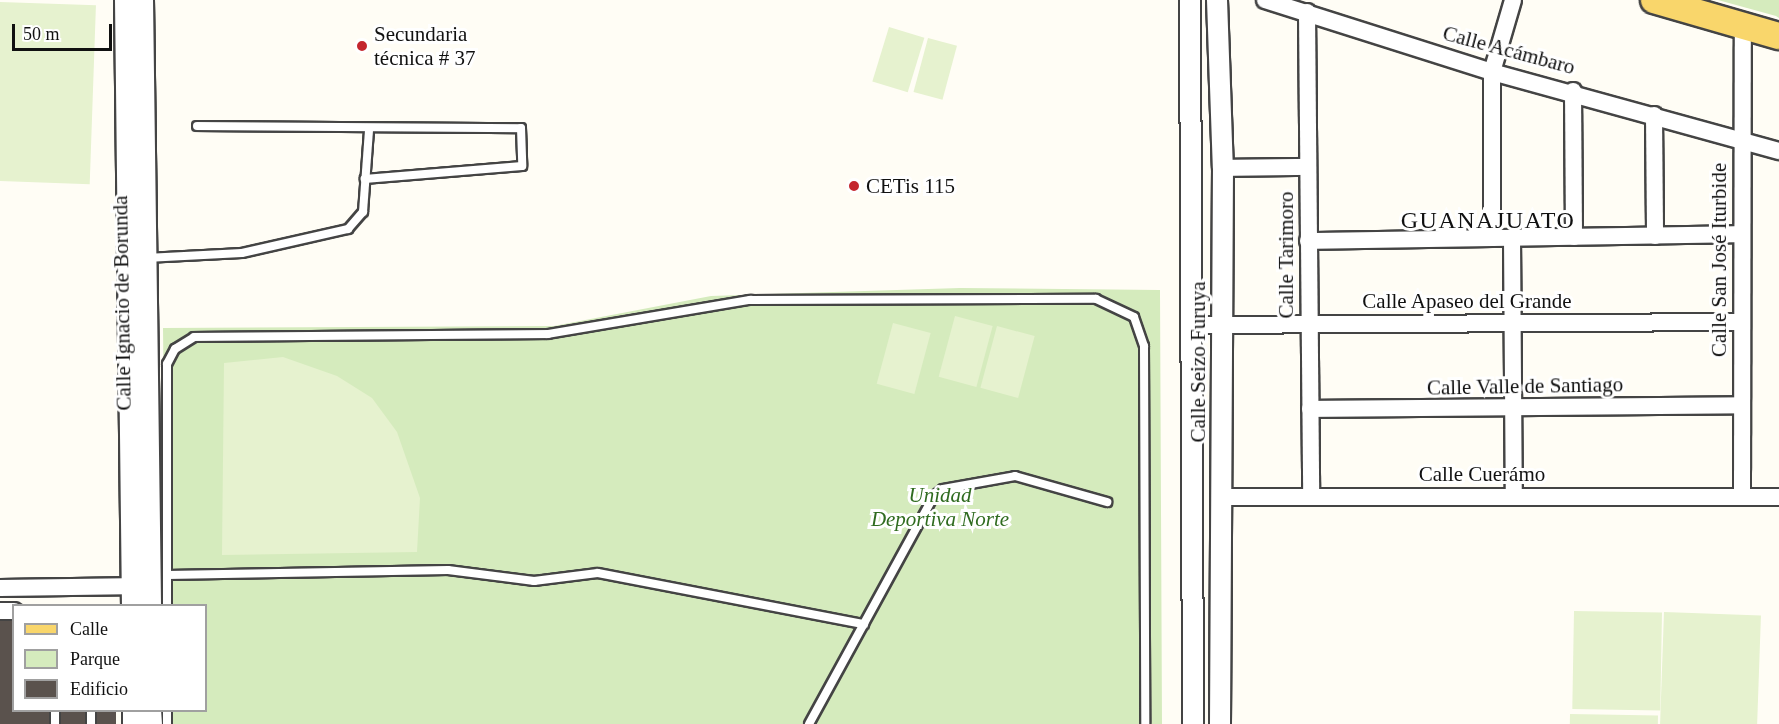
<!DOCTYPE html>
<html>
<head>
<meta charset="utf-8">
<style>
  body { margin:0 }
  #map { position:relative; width:1779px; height:724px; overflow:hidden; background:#fffdf5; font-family:"Times New Roman",serif }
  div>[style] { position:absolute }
  .green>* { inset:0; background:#d5ebbd }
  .pitch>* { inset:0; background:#e6f2cf; transform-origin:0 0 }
  .building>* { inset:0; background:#5a524d; transform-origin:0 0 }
  .roads { filter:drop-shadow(2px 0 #444) drop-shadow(-2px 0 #444) drop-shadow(0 2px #444) drop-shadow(0 -2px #444) }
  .service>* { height:8px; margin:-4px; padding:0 4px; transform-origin:4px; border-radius:4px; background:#fff }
  .minor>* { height:16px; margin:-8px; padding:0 8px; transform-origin:8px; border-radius:8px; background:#fff }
  .tertiary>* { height:20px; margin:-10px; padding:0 10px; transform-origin:10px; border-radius:10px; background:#fff }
  .primary>* { height:26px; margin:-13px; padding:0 13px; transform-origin:13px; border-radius:13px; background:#f9d66b }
  .dots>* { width:16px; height:16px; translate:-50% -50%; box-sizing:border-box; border:3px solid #fff; border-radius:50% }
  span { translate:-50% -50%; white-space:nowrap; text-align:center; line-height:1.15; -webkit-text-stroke:6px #fff; paint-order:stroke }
  .poi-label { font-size:21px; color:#111 }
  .left { translate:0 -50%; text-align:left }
  .street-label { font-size:21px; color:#111 }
  .park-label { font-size:21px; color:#2f6b1f; font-style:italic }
  .quarter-label { font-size:24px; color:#111; letter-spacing:1.5px }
  .legend { position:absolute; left:12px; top:604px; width:195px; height:108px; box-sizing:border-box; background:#fff; border:2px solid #a0a0a0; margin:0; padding:8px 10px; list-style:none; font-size:18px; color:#111 }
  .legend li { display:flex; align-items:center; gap:12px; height:30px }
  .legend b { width:30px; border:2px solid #a0a0a0 }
  .scale { position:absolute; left:12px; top:24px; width:100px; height:27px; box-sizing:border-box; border:3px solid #111; border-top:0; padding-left:8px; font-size:18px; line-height:21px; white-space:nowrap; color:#111; -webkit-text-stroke:4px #fff; paint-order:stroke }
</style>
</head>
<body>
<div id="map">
  <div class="green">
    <i style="clip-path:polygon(1718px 0,1779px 0,1779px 18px,1776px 16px)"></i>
    <i style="clip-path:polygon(960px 288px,1160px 290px,1162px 724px,167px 724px,167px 711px,206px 710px,206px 606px,166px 605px,163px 328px,554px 326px,711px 296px)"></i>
  </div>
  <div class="pitch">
    <i style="left:0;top:2px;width:96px;height:179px;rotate:2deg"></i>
    <i style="left:889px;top:27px;width:37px;height:57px;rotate:17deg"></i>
    <i style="left:928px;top:38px;width:30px;height:56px;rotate:15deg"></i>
    <i style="left:955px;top:316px;width:39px;height:63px;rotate:15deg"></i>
    <i style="left:893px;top:323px;width:39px;height:63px;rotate:15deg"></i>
    <i style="left:997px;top:326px;width:39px;height:64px;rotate:15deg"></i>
    <i style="clip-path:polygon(283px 357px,337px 376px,372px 398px,397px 432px,420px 498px,417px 552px,222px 555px,224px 363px)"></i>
    <i style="left:1574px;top:611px;width:88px;height:98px;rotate:1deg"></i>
    <i style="left:1664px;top:612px;width:97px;height:112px;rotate:2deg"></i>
    <i style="left:1570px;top:714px;width:88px;height:10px;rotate:1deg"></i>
  </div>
  <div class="building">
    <i style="clip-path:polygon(0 621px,14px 621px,14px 711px,49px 711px,49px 724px,0 724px)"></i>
    <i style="left:61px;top:711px;width:24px;height:13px"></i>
    <i style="left:97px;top:711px;width:19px;height:13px"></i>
  </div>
  <div class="roads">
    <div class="service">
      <i style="left:197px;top:126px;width:324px;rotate:0.4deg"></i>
      <i style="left:521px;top:128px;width:38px;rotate:88deg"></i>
      <i style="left:522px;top:166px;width:158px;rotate:175.3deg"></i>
      <i style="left:146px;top:258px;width:96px;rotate:-3deg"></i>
      <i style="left:242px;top:253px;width:109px;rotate:-12.8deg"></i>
      <i style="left:348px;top:229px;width:23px;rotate:-49deg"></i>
      <i style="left:363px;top:212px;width:82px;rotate:-85.8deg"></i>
      <i style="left:167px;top:575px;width:281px;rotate:-1deg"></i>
      <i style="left:448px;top:570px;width:87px;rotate:7.3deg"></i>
      <i style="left:534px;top:581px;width:64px;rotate:-7.1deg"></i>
      <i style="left:598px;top:573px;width:271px;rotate:10.9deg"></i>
      <i style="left:167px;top:606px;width:242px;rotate:-90deg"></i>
      <i style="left:167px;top:364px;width:17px;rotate:-62deg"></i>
      <i style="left:175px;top:349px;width:22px;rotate:-32deg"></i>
      <i style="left:194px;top:337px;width:354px;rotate:-0.5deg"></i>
      <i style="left:548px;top:334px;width:205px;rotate:-9.6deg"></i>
      <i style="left:750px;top:300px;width:346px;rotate:-0.2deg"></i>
      <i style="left:1096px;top:299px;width:42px;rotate:25.3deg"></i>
      <i style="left:1134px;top:317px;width:31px;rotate:71deg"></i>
      <i style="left:1144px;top:346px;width:378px;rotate:89.8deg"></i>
      <i style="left:55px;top:710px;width:14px;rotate:90deg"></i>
      <i style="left:91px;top:724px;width:14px;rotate:-90deg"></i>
      <i style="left:167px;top:724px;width:14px;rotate:-90deg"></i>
      <i style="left:809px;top:724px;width:260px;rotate:-61.3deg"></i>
      <i style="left:934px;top:496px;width:11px;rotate:-38deg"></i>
      <i style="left:943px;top:489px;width:73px;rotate:-10.2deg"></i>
      <i style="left:1015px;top:476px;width:96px;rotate:15.8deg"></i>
    </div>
    <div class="minor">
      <i style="left:1265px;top:0;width:238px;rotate:17.6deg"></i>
      <i style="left:1492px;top:72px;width:298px;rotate:15.4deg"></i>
      <i style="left:1307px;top:12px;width:485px;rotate:89.5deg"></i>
      <i style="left:1573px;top:91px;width:146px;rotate:89.6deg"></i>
      <i style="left:1654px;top:115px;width:121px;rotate:89.5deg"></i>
      <i style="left:1223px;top:168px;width:85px;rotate:-0.7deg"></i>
      <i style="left:1492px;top:238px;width:166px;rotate:-90deg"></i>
      <i style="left:1492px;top:72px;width:75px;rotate:-73.7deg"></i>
      <i style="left:1512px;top:238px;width:258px;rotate:89.6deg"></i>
      <i style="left:1308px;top:241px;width:434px;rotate:-0.9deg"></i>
      <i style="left:1192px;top:325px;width:550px;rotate:-0.31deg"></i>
      <i style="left:1310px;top:409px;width:430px;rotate:-0.5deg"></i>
      <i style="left:1742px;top:495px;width:469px;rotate:-89.9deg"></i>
      <i style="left:1223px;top:497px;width:556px"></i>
      <i style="left:0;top:588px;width:143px;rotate:-0.8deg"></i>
      <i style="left:0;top:611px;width:14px"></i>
    </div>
    <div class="tertiary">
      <i style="left:125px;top:0;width:606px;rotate:89.34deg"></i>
      <i style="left:143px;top:0;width:606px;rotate:89.24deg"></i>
      <i style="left:1190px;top:0;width:724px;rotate:89.76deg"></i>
      <i style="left:1217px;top:0;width:168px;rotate:88deg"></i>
      <i style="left:1223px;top:168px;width:556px;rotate:90.31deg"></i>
      <i style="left:133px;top:710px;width:14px;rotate:90deg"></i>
      <i style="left:151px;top:710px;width:14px;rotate:86deg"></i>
    </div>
    <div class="primary">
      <i style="left:1654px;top:0;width:130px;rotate:16.1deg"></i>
    </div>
  </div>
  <div class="dots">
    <i style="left:362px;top:46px;background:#c4262e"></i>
    <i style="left:854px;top:186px;background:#c4262e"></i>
  </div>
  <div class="poi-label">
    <span class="left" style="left:374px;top:46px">Secundaria<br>técnica # 37</span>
    <span class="left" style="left:866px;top:186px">CETis 115</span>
  </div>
  <div class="street-label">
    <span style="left:1509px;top:50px;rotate:15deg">Calle Acámbaro</span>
    <span style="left:1286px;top:255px;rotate:-90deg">Calle Tarimoro</span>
    <span style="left:1719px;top:260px;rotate:-90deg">Calle San José Iturbide</span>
    <span style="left:1467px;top:301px">Calle Apaseo del Grande</span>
    <span style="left:122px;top:303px;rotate:-91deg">Calle Ignacio de Borunda</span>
    <span style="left:1198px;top:362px;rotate:-90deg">Calle Seizo Furuya</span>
    <span style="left:1525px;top:386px;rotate:-1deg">Calle Valle de Santiago</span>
    <span style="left:1482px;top:474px">Calle Cuerámo</span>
  </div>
  <div class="park-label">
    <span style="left:940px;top:507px">Unidad<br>Deportiva Norte</span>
  </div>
  <div class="quarter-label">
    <span style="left:1488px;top:221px">GUANAJUATO</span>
  </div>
  <ul class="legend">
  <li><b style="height:8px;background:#f9d66b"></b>Calle</li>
  <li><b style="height:16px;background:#d5ebbd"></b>Parque</li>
  <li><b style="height:16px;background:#5a524d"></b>Edificio</li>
  </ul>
  <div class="scale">50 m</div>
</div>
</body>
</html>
